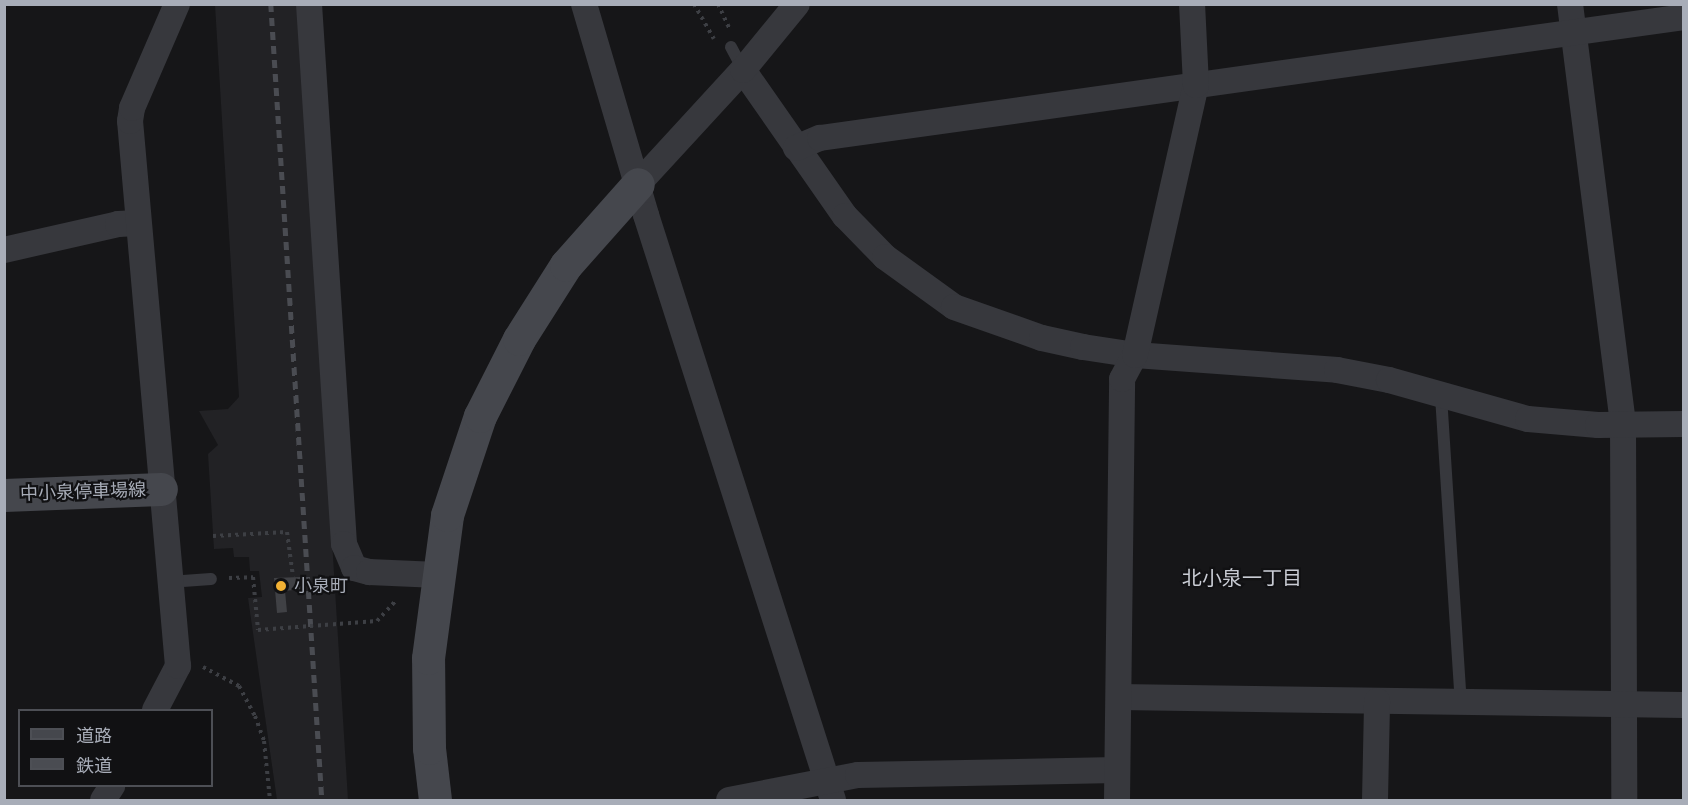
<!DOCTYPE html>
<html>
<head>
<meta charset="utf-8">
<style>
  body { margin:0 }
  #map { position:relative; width:1688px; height:805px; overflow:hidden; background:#161618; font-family:Quicksand,"Noto Sans JP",sans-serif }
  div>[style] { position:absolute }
  .built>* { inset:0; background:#222225 }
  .building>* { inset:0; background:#404145 }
  .path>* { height:4px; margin-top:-2px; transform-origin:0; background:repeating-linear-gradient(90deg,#3d3f44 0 3px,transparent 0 7.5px) }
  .lane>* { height:12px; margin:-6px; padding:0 6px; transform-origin:6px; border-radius:6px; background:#37383d }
  .street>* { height:26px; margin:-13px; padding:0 13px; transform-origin:13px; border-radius:13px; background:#37383d }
  .secondary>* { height:33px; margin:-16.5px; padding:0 16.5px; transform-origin:16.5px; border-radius:16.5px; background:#45474d }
  .rail>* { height:4.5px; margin-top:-2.25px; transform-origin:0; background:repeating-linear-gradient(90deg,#4a4c52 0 8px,transparent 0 14px) }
  .path-bridge>* { height:4px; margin-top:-2px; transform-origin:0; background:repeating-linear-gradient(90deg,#3d3f44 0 3px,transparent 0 7.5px) }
  .dots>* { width:16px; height:16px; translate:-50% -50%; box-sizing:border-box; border:3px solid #111113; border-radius:50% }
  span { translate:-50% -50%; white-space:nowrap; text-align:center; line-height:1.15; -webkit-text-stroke:4.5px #111113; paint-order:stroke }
  .street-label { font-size:18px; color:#a8adb8 }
  .poi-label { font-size:18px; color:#a8adb8 }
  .left { translate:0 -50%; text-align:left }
  .neighbourhood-label { font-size:20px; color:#c9ccd4 }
  .frame { position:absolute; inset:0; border:6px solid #a8adb8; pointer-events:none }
  .legend { position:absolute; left:18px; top:709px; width:195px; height:78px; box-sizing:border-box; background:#111113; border:2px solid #4d4f55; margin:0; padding:8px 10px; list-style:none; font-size:18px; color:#a8adb8 }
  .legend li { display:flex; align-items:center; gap:12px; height:30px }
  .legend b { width:30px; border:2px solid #4d4f55 }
</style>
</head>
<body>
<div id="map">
  <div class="built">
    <i style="clip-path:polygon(215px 5px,299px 5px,348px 800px,277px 800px,248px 598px,262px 597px,259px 571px,250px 571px,249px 557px,234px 557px,233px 548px,214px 549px,208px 454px,218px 445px,199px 411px,228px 409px,239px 397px)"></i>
  </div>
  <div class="building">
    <i style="clip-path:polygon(300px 577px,301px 589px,285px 591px,287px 612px,277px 613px,274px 578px)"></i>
  </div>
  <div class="path">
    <i style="left:694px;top:4px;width:40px;rotate:60.3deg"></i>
    <i style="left:718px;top:4px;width:26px;rotate:65deg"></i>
    <i style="left:213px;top:536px;width:74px;rotate:-3.1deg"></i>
    <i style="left:287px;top:532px;width:45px;rotate:82.4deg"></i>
    <i style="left:229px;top:578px;width:24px;rotate:-2deg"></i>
    <i style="left:253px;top:577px;width:53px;rotate:84.6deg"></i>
    <i style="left:377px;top:621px;width:26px;rotate:-47deg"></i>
    <i style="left:203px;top:667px;width:41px;rotate:27.8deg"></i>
    <i style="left:239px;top:686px;width:34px;rotate:62deg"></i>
    <i style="left:255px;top:716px;width:27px;rotate:70deg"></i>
    <i style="left:264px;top:741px;width:59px;rotate:84.2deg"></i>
  </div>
  <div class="lane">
    <i style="left:731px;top:47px;width:26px;rotate:62deg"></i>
    <i style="left:1441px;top:396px;width:307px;rotate:86.3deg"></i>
    <i style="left:169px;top:582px;width:42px;rotate:-4.1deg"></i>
  </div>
  <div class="street">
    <i style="left:309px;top:4px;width:541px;rotate:86.29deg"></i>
    <i style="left:344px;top:544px;width:26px;rotate:67deg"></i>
    <i style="left:354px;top:568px;width:16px;rotate:15deg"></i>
    <i style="left:369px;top:572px;width:69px;rotate:2.5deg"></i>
    <i style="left:584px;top:4px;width:220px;rotate:73.6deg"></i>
    <i style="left:646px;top:215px;width:614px;rotate:72.27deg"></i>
    <i style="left:1570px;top:4px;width:423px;rotate:82.8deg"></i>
    <i style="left:1623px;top:424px;width:376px;rotate:89.8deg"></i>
    <i style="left:743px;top:70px;width:178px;rotate:55.1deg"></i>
    <i style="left:845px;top:216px;width:57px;rotate:45.7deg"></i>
    <i style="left:885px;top:257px;width:85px;rotate:35.9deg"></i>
    <i style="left:954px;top:307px;width:93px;rotate:19.4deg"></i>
    <i style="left:1042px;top:338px;width:42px;rotate:12.4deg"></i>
    <i style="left:1083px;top:347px;width:53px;rotate:8.7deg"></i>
    <i style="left:1135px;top:355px;width:203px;rotate:4.2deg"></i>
    <i style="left:1337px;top:370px;width:53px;rotate:10.9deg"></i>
    <i style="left:1389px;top:380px;width:144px;rotate:15.7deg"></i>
    <i style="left:1528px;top:419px;width:70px;rotate:4.9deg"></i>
    <i style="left:1598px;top:425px;width:86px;rotate:-0.7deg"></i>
    <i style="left:796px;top:148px;width:26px;rotate:-23deg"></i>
    <i style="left:820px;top:138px;width:872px;rotate:-7.97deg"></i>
    <i style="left:638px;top:184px;width:155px;rotate:-47.4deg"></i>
    <i style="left:743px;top:70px;width:85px;rotate:-50.7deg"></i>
    <i style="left:4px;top:250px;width:117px;rotate:-12.8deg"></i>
    <i style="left:118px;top:224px;width:20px;rotate:-3deg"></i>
    <i style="left:1119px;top:697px;width:565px;rotate:0.81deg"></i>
    <i style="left:155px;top:710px;width:50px;rotate:-62.4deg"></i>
    <i style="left:178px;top:666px;width:547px;rotate:-95.03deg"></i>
    <i style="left:130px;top:121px;width:13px;rotate:-81deg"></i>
    <i style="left:132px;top:108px;width:113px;rotate:-66.6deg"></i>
    <i style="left:103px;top:800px;width:17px;rotate:-57deg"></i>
    <i style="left:729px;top:800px;width:131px;rotate:-11deg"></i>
    <i style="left:858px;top:775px;width:259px;rotate:-1.1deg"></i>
    <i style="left:1117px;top:800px;width:421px;rotate:-89.3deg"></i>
    <i style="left:1122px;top:379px;width:27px;rotate:-62deg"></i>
    <i style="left:1135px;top:355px;width:277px;rotate:-77.3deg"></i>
    <i style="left:1196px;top:85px;width:81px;rotate:-92.8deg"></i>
    <i style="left:1375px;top:800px;width:99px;rotate:-88.8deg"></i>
  </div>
  <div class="secondary">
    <i style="left:4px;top:495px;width:157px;rotate:-2.2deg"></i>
    <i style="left:435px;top:800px;width:52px;rotate:-96.6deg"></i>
    <i style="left:429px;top:748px;width:90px;rotate:-90.6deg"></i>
    <i style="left:428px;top:658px;width:144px;rotate:-82.4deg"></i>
    <i style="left:447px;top:515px;width:104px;rotate:-71.6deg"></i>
    <i style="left:480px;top:416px;width:86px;rotate:-63.1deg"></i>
    <i style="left:519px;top:339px;width:88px;rotate:-57.6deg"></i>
    <i style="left:566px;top:265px;width:108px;rotate:-48.4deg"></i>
  </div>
  <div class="rail">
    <i style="left:271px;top:4px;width:798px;rotate:86.33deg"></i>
  </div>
  <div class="path-bridge">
    <i style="left:258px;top:630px;width:119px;rotate:-4.3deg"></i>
  </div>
  <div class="dots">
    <i style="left:281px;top:586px;background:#f2b134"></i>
  </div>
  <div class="street-label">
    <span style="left:83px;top:492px;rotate:-2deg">中小泉停車場線</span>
  </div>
  <div class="poi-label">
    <span class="left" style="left:294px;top:586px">小泉町</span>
  </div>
  <div class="neighbourhood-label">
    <span style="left:1242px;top:577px">北小泉一丁目</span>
  </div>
  <div class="frame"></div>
  <ul class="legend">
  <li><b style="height:8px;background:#45474d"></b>道路</li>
  <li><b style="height:8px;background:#4a4c52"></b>鉄道</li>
  </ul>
</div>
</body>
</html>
